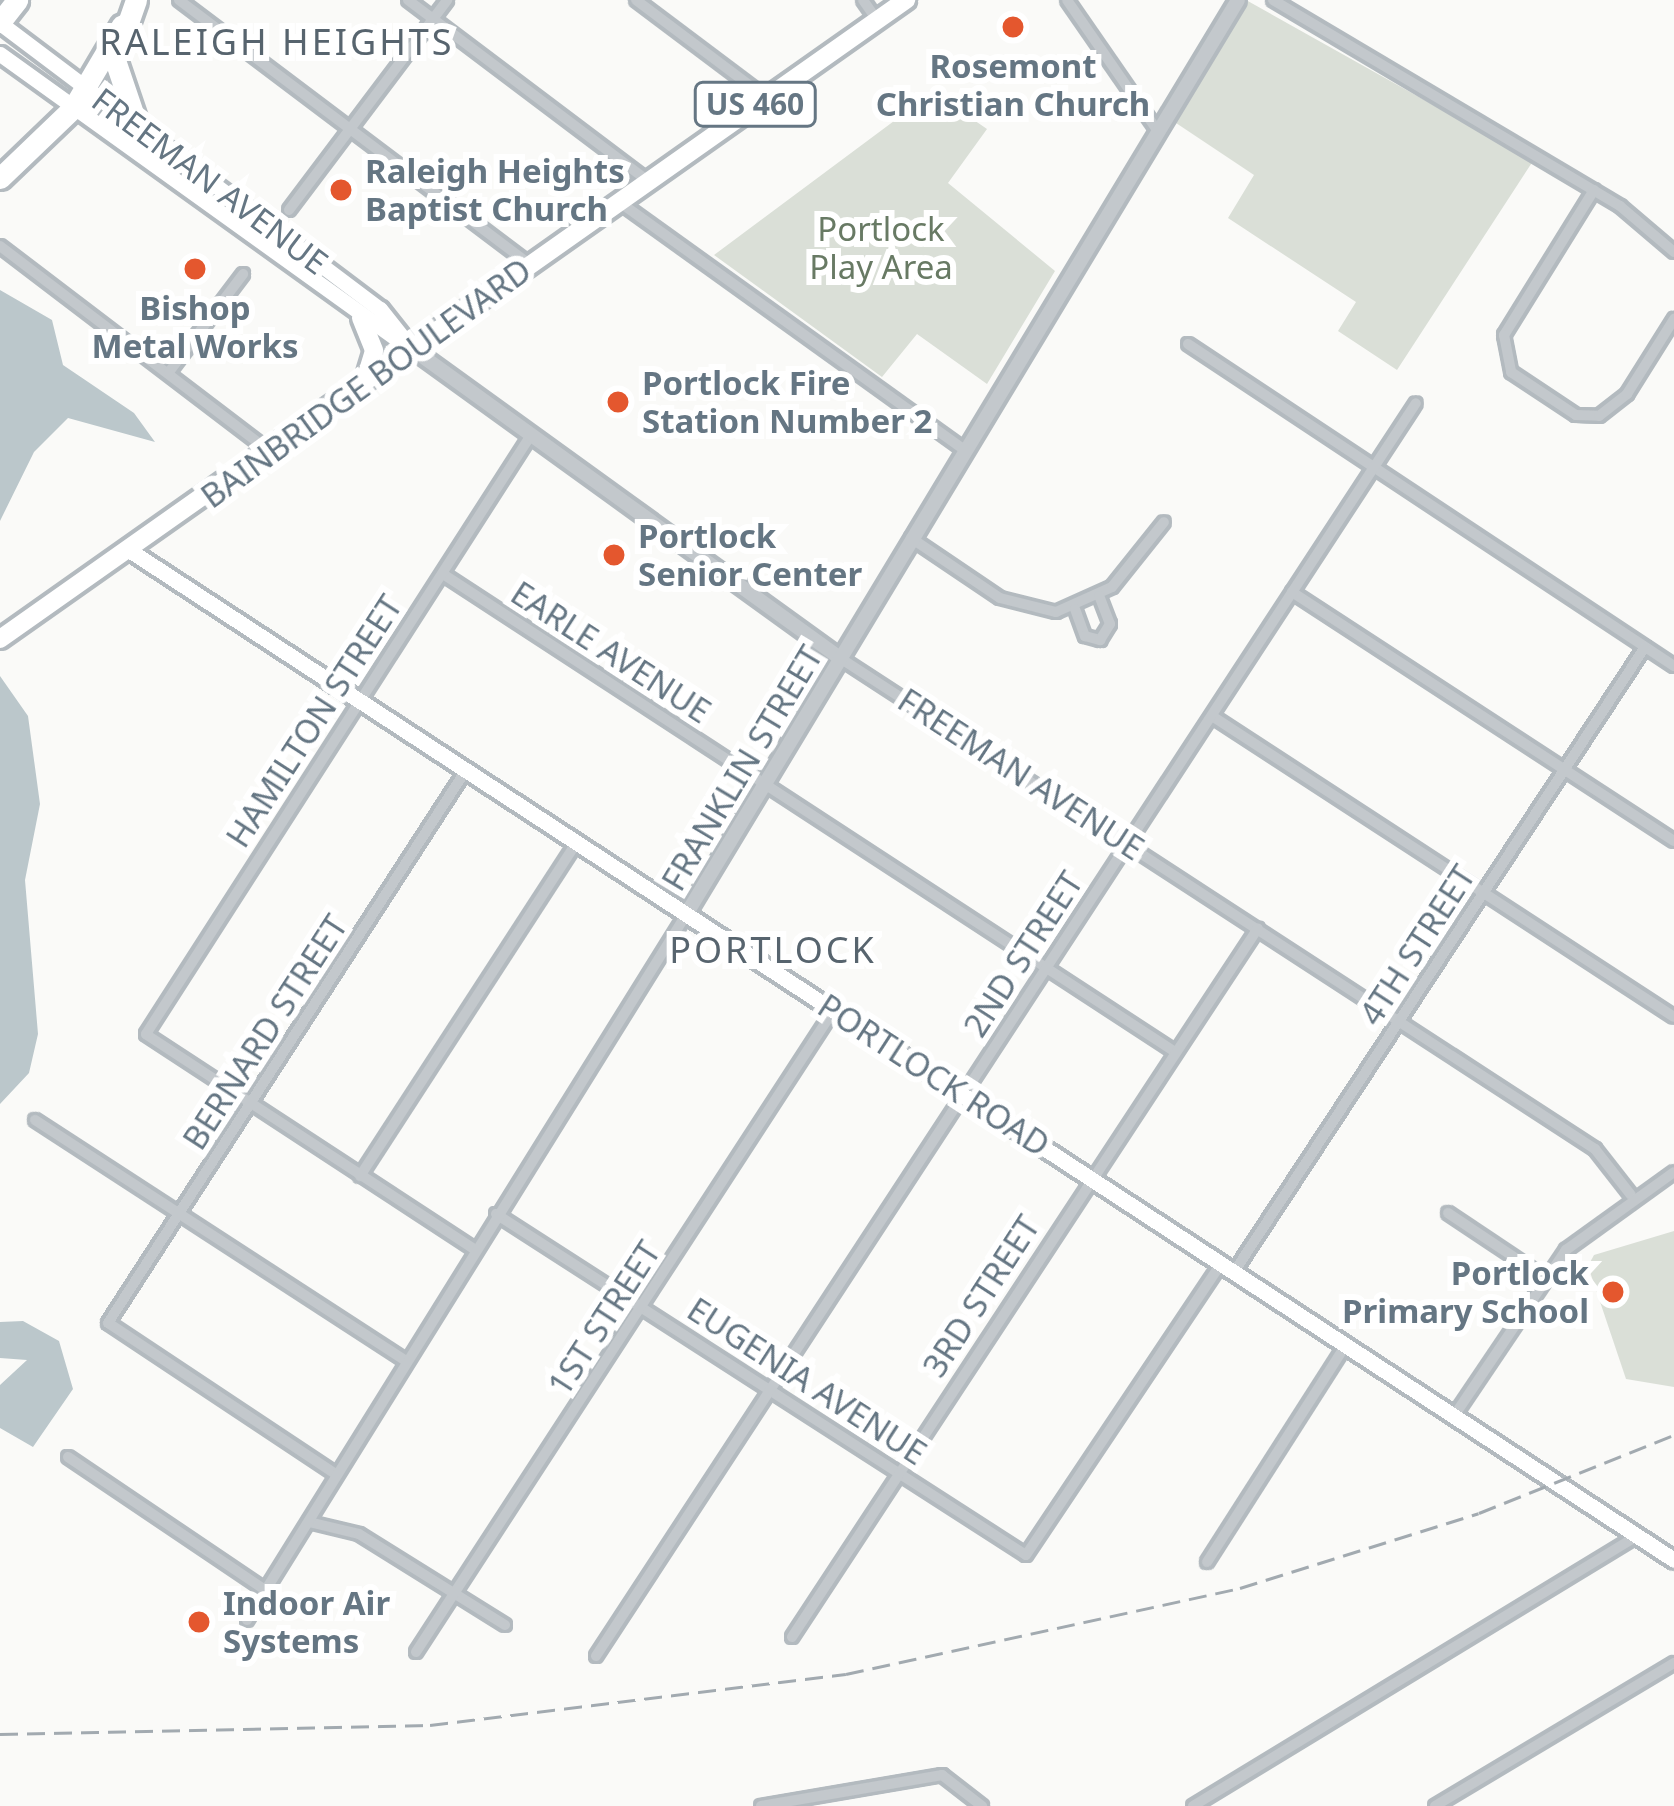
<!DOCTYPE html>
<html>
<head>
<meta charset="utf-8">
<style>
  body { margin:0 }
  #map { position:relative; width:1674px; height:1806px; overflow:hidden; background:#fafaf8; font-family:"Noto Sans",sans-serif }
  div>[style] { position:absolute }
  .green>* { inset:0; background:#dadfd7 }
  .water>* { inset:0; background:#bbc7cb }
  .roads { filter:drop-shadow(3px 0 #b3babf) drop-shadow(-3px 0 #b3babf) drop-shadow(0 3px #b3babf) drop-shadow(0 -3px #b3babf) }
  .minor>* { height:10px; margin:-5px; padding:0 5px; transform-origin:5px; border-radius:5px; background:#c3c8cc }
  .tertiary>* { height:14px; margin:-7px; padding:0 7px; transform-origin:7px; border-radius:7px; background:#c3c8cc }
  .secondary>* { height:15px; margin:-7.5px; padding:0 7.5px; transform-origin:7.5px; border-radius:7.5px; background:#fff }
  .primary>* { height:18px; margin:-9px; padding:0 9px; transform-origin:9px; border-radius:9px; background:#fff }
  .motorway>* { height:21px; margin:-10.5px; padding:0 10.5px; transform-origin:10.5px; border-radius:10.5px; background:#fff }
  .rail>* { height:3px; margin-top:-1.5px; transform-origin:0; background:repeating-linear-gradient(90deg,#a2aab0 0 18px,transparent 0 27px) }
  .dots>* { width:33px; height:33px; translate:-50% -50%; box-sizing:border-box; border:6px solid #fff; border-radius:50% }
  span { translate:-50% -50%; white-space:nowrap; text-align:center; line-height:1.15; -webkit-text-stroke:12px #fff; paint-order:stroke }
  .shield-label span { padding:3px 9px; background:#fff; border:3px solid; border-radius:9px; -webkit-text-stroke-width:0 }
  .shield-label { font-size:30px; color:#657683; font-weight:700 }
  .poi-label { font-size:33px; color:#657683; font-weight:700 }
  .left { translate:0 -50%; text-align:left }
  .right { translate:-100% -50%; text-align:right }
  .street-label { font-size:33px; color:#657683 }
  .park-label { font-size:33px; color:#687a64 }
  .neighbourhood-label { font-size:36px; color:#57646e; letter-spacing:3px }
</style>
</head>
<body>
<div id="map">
  <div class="green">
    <i style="clip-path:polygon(1246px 0,1533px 161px,1397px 370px,1338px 331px,1356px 302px,1228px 218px,1254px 175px,1173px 121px)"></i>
    <i style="clip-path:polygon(933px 92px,987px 129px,948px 183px,1055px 271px,987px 384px,917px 334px,882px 377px,714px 255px)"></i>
    <i style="clip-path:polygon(1674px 1231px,1674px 1387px,1626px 1379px,1588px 1266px,1594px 1255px)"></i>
  </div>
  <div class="water">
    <i style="clip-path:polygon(0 290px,52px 320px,63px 365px,134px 413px,155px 442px,68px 418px,34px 452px,0 521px)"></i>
    <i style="clip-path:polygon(0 676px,28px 716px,40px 804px,25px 880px,38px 1034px,29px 1073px,0 1104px)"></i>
    <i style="clip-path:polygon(23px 1321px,59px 1341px,73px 1389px,33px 1447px,0 1428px,0 1385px,27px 1360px,0 1358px,0 1322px)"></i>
  </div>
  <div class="roads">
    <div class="minor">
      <i style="left:179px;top:0;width:441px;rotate:37deg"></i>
      <i style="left:408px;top:0;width:301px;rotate:37deg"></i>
      <i style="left:636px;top:0;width:161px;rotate:36.9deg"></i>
      <i style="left:863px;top:0;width:24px;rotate:55deg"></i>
      <i style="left:1067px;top:0;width:158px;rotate:55.3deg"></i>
      <i style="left:1273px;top:0;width:404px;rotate:30.7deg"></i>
      <i style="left:1620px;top:206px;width:71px;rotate:40.4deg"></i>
      <i style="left:1594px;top:190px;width:171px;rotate:121.8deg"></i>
      <i style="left:1504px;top:335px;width:38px;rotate:79deg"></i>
      <i style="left:1511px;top:372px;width:78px;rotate:33.5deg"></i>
      <i style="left:1576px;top:415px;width:23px;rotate:2deg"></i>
      <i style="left:1599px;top:416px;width:36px;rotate:-38deg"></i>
      <i style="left:1627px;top:394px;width:89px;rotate:-57.9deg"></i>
      <i style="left:618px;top:201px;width:425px;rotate:35.7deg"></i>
      <i style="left:289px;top:210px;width:263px;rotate:-53deg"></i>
      <i style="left:0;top:246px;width:338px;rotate:37.3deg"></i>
      <i style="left:1188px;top:344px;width:583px;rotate:33.53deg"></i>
      <i style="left:169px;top:372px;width:123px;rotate:-52.9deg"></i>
      <i style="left:911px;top:538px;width:107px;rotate:34deg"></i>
      <i style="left:1000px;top:598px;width:58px;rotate:14deg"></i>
      <i style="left:1056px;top:612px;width:61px;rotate:-24.1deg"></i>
      <i style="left:1112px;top:587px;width:83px;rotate:-51.3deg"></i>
      <i style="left:443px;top:574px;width:871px;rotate:33.14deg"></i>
      <i style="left:1292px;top:592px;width:456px;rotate:33.1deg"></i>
      <i style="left:1075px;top:609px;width:29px;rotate:70deg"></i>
      <i style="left:1085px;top:636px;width:16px;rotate:15deg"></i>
      <i style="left:1100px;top:640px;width:19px;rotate:-58deg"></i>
      <i style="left:1110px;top:624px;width:30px;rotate:-111deg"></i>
      <i style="left:840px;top:658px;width:901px;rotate:33.04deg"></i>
      <i style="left:1595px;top:1149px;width:58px;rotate:52deg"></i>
      <i style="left:1212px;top:716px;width:551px;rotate:33.08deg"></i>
      <i style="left:35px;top:1120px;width:442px;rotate:33deg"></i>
      <i style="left:360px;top:1176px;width:396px;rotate:-57deg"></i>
      <i style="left:1448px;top:1213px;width:119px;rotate:33.7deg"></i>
      <i style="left:496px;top:1214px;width:630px;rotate:32.76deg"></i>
      <i style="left:1026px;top:1555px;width:350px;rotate:-56.2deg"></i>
      <i style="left:474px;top:1249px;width:392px;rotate:-146.8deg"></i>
      <i style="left:146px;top:1034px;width:708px;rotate:-57.27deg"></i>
      <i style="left:1234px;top:1272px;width:748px;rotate:-56.67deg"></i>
      <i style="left:1456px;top:1413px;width:197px;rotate:-56deg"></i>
      <i style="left:1566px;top:1250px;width:133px;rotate:-35.8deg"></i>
      <i style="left:68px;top:1457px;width:238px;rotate:34deg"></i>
      <i style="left:334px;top:1473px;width:271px;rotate:-146.4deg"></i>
      <i style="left:108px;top:1323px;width:659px;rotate:-57.08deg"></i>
      <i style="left:309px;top:1522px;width:51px;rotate:13.5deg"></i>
      <i style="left:359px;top:1534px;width:172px;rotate:31.9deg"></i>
      <i style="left:1207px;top:1562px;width:256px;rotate:-57.4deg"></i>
      <i style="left:247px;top:1620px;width:833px;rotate:-58.1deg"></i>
      <i style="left:792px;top:1637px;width:848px;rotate:-56.68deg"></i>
      <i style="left:416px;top:1652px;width:765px;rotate:-56.95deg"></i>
      <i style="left:596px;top:1656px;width:1497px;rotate:-56.8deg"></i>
      <i style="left:761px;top:1806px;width:184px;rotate:-9.7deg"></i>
      <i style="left:942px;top:1775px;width:51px;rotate:37.8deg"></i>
      <i style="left:1193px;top:1806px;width:520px;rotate:-31.3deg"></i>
      <i style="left:1435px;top:1806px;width:279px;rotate:-30.9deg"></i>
    </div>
    <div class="tertiary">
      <i style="left:411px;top:348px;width:529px;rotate:35.85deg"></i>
      <i style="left:687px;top:913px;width:1066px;rotate:-58.89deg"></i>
    </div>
    <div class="secondary">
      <i style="left:0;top:23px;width:476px;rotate:37deg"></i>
      <i style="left:380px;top:309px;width:50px;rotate:51.5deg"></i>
      <i style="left:0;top:54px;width:497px;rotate:35.7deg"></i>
      <i style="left:132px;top:552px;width:1842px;rotate:33.17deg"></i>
    </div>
    <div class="primary">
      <i style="left:361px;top:318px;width:35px;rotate:68deg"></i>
      <i style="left:374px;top:351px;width:31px;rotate:107deg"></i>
      <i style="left:0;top:639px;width:1109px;rotate:-35.2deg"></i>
    </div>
    <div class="motorway">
      <i style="left:136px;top:0;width:64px;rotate:109.3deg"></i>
      <i style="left:115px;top:60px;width:69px;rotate:71.3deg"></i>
      <i style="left:0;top:22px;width:28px;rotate:-52deg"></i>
      <i style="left:0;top:178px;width:101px;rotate:-43.8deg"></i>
      <i style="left:73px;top:108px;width:96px;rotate:-59.4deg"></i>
    </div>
  </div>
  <div class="rail">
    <i style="left:0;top:1734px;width:430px;rotate:-1.2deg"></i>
    <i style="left:430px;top:1725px;width:419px;rotate:-7deg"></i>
    <i style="left:846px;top:1674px;width:403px;rotate:-12.3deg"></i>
    <i style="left:1240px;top:1588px;width:250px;rotate:-17.4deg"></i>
    <i style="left:1479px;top:1513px;width:210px;rotate:-21.8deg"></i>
  </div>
  <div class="dots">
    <i style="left:1013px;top:27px;background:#e4572e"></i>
    <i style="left:341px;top:190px;background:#e4572e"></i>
    <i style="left:195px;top:269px;background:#e4572e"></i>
    <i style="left:618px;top:402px;background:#e4572e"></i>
    <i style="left:614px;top:555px;background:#e4572e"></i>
    <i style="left:1613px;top:1292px;background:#e4572e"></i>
    <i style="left:199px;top:1622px;background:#e4572e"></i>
  </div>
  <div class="shield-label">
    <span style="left:755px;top:104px">US 460</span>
  </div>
  <div class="poi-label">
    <span style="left:1013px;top:85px">Rosemont<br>Christian Church</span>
    <span class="left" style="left:365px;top:190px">Raleigh Heights<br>Baptist Church</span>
    <span style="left:195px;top:327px">Bishop<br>Metal Works</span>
    <span class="left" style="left:642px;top:402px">Portlock Fire<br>Station Number 2</span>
    <span class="left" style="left:638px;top:555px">Portlock<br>Senior Center</span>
    <span class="right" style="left:1589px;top:1292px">Portlock<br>Primary School</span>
    <span class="left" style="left:223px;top:1622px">Indoor Air<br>Systems</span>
  </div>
  <div class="street-label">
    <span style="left:210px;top:181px;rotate:37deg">FREEMAN AVENUE</span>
    <span style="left:366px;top:383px;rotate:-36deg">BAINBRIDGE BOULEVARD</span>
    <span style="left:611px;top:652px;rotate:33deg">EARLE AVENUE</span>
    <span style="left:314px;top:721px;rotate:-57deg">HAMILTON STREET</span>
    <span style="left:742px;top:768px;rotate:-59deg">FRANKLIN STREET</span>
    <span style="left:1021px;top:774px;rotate:33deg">FREEMAN AVENUE</span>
    <span style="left:1417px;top:945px;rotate:-57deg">4TH STREET</span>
    <span style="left:1023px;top:954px;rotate:-57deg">2ND STREET</span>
    <span style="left:265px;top:1032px;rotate:-57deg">BERNARD STREET</span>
    <span style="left:934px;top:1075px;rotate:33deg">PORTLOCK ROAD</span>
    <span style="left:981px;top:1296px;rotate:-57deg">3RD STREET</span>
    <span style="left:604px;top:1318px;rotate:-57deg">1ST STREET</span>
    <span style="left:807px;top:1381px;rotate:33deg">EUGENIA AVENUE</span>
  </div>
  <div class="park-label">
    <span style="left:881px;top:248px">Portlock<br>Play Area</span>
  </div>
  <div class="neighbourhood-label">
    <span style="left:277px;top:42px">RALEIGH HEIGHTS</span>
    <span style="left:773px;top:950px">PORTLOCK</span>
  </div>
</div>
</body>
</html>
